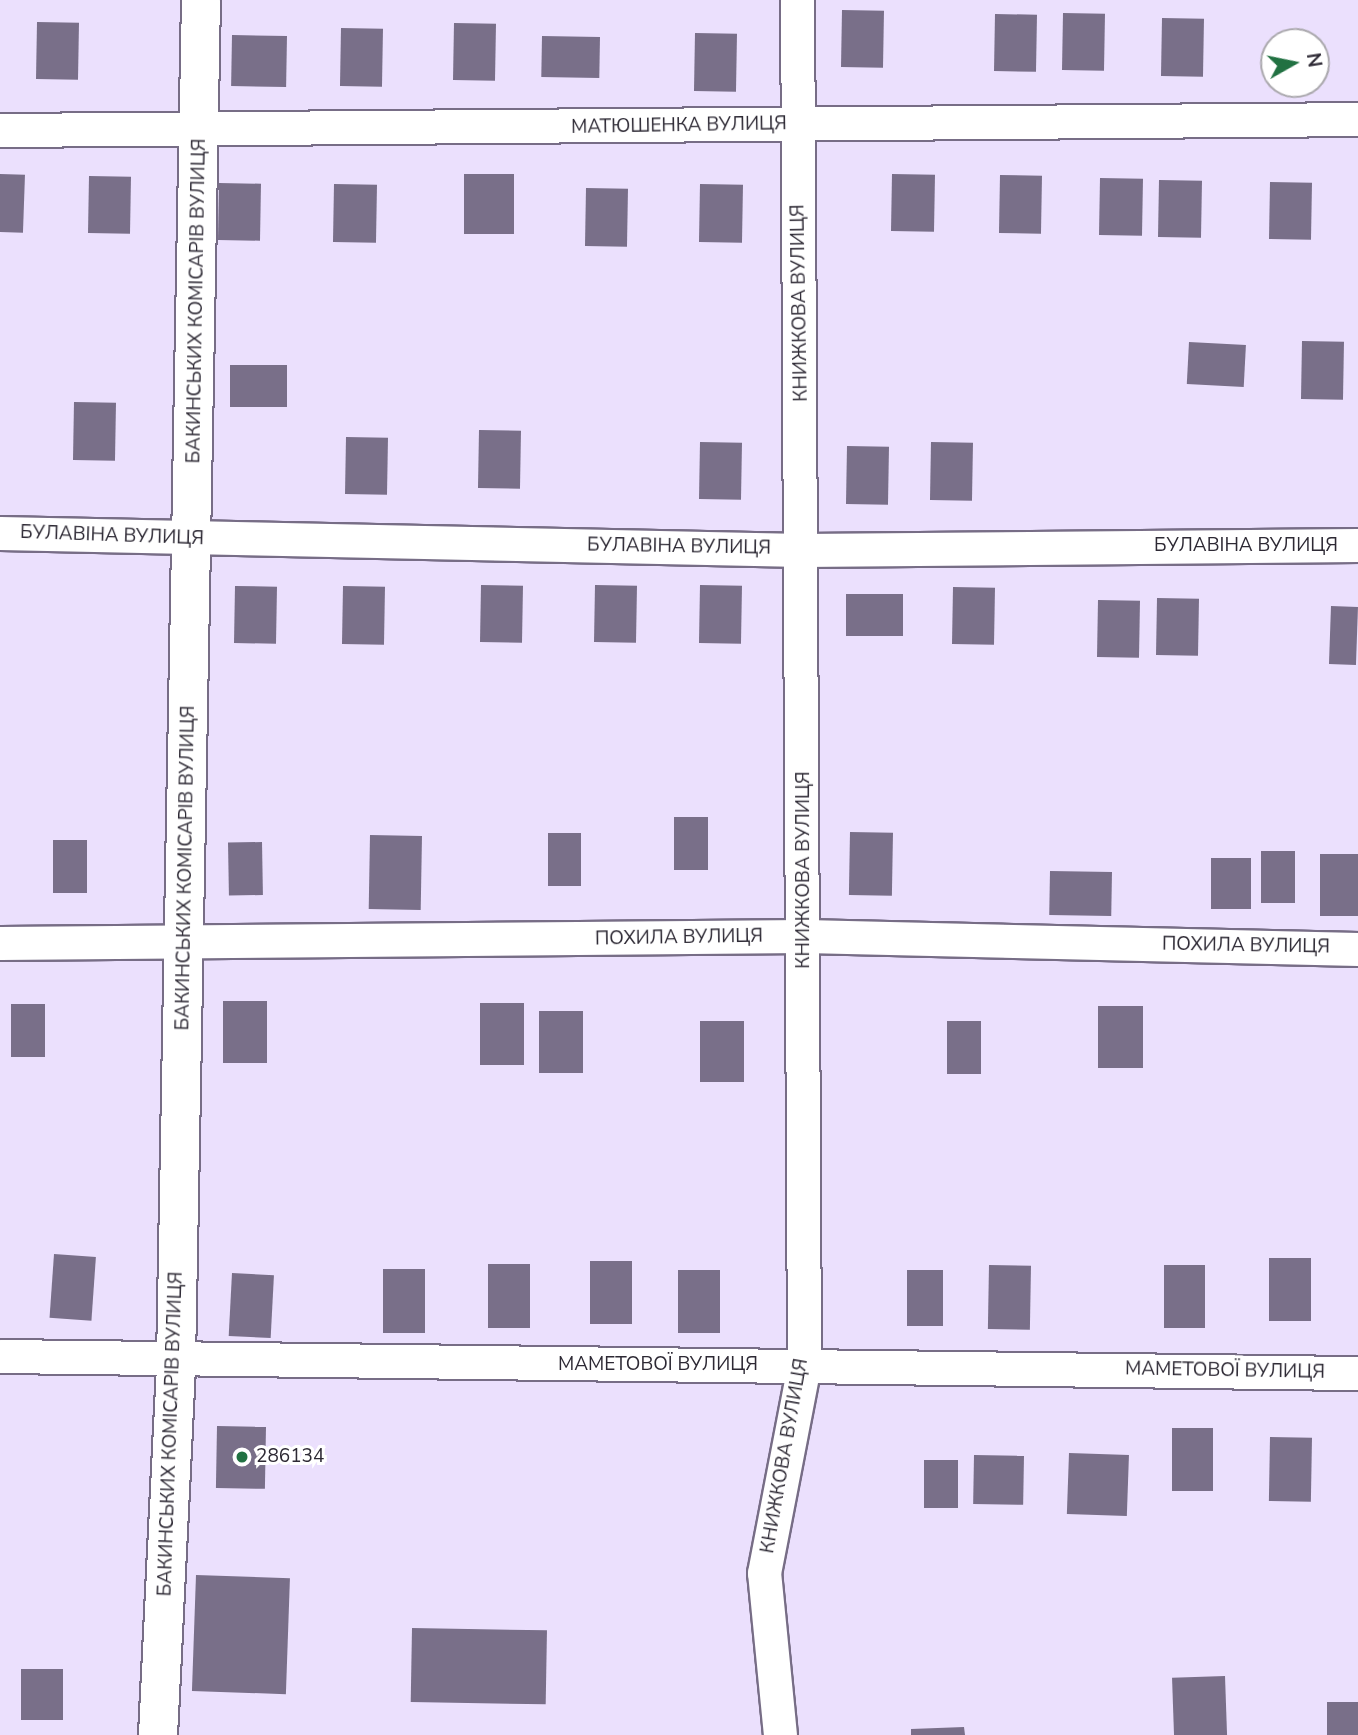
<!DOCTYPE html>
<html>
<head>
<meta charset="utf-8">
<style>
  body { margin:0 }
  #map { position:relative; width:1358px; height:1735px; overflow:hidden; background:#ebe0fd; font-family:"Nunito Sans",sans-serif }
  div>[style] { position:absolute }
  .building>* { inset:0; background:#796f89; transform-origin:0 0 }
  .roads { filter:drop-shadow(2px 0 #776d86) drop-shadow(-2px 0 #776d86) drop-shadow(0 2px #776d86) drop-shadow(0 -2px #776d86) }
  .minor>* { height:33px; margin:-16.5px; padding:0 16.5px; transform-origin:16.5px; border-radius:16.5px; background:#fff }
  .tertiary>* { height:38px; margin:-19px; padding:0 19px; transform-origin:19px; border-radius:19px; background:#fff }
  .dots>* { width:19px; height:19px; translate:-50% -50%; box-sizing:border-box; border:4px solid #fff; border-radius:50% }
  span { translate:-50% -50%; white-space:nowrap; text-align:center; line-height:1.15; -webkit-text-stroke:6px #fff; paint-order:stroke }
  .street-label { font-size:19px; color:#2d2934 }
  .poi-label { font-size:19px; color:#2d2934 }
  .left { translate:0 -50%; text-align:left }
  .north { position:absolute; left:1260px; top:28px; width:70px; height:70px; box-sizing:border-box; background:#fff; border:2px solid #aba9ae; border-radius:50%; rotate:81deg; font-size:19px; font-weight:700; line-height:28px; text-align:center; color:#2d2934 }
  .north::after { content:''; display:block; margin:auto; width:24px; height:32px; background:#217142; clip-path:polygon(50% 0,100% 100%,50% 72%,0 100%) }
</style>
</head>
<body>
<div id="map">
  <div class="building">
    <i style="left:842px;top:10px;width:42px;height:57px;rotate:1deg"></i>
    <i style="left:1063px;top:13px;width:42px;height:57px;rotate:1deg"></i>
    <i style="left:995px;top:14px;width:42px;height:57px;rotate:1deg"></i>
    <i style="left:1162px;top:18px;width:42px;height:58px;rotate:1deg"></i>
    <i style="left:37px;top:22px;width:42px;height:57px;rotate:1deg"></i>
    <i style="left:454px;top:23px;width:42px;height:57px;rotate:1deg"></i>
    <i style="left:341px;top:28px;width:42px;height:58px;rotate:1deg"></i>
    <i style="left:695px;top:33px;width:42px;height:58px;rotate:1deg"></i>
    <i style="left:232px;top:35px;width:55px;height:51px;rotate:1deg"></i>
    <i style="left:542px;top:36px;width:58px;height:41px;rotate:1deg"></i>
    <i style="left:0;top:174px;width:25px;height:58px;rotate:2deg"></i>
    <i style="left:464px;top:174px;width:50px;height:60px"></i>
    <i style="left:892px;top:174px;width:43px;height:57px;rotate:1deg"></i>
    <i style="left:1000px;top:175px;width:42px;height:58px;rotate:1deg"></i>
    <i style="left:89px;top:176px;width:42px;height:57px;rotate:1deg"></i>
    <i style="left:1100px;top:178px;width:43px;height:57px;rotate:1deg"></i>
    <i style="left:1159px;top:180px;width:43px;height:57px;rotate:1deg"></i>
    <i style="left:1270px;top:182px;width:42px;height:57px;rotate:1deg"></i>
    <i style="left:219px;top:183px;width:42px;height:57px;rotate:1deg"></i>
    <i style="left:334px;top:184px;width:43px;height:58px;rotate:1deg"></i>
    <i style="left:700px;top:184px;width:43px;height:58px;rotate:1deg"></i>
    <i style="left:586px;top:188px;width:42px;height:58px;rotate:1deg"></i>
    <i style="left:1302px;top:341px;width:42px;height:58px;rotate:1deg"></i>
    <i style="left:1189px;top:342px;width:57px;height:42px;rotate:3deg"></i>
    <i style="left:230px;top:365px;width:57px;height:42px"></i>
    <i style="left:74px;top:402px;width:42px;height:58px;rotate:1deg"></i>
    <i style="left:479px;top:430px;width:42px;height:58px;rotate:1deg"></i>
    <i style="left:346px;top:437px;width:42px;height:57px;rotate:1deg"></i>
    <i style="left:700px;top:442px;width:42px;height:57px;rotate:1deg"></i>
    <i style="left:931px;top:442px;width:42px;height:58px;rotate:1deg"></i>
    <i style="left:847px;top:446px;width:42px;height:58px;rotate:1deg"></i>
    <i style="left:481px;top:585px;width:42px;height:57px;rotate:1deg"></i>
    <i style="left:595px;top:585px;width:42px;height:57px;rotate:1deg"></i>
    <i style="left:700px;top:585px;width:42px;height:58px;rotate:1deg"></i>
    <i style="left:235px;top:586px;width:42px;height:57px;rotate:1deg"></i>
    <i style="left:343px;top:586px;width:42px;height:58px;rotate:1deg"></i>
    <i style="left:953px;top:587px;width:42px;height:57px;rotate:1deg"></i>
    <i style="left:846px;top:594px;width:57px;height:42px"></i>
    <i style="left:1157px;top:598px;width:42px;height:57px;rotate:1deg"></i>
    <i style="left:1098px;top:600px;width:42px;height:57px;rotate:1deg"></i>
    <i style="left:1331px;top:606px;width:27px;height:58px;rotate:2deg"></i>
    <i style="left:708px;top:817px;width:53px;height:34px;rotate:90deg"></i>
    <i style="left:850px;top:832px;width:43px;height:63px;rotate:1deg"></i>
    <i style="left:548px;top:833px;width:33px;height:53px"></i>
    <i style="left:370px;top:835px;width:52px;height:74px;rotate:1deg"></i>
    <i style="left:53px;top:840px;width:34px;height:53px"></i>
    <i style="left:262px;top:842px;width:53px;height:34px;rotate:89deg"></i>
    <i style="left:1261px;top:851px;width:34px;height:52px"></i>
    <i style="left:1320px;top:854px;width:38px;height:62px"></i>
    <i style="left:1211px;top:858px;width:40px;height:51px"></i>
    <i style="left:1050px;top:871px;width:62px;height:44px;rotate:1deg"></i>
    <i style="left:223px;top:1001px;width:44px;height:62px"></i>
    <i style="left:480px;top:1003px;width:44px;height:62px"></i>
    <i style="left:11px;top:1004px;width:34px;height:53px"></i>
    <i style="left:1098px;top:1006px;width:45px;height:62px"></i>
    <i style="left:539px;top:1011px;width:44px;height:62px"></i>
    <i style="left:700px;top:1021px;width:44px;height:61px"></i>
    <i style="left:947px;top:1021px;width:34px;height:53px"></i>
    <i style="left:54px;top:1254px;width:42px;height:64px;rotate:4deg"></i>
    <i style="left:1269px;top:1258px;width:42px;height:63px"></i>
    <i style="left:590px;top:1261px;width:42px;height:63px"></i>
    <i style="left:488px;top:1264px;width:42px;height:64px"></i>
    <i style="left:989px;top:1265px;width:42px;height:64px;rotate:1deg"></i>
    <i style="left:1164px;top:1265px;width:41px;height:63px"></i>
    <i style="left:383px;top:1269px;width:42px;height:64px"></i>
    <i style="left:678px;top:1270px;width:42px;height:63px"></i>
    <i style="left:907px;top:1270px;width:36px;height:56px"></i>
    <i style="left:232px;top:1273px;width:42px;height:63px;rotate:3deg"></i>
    <i style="left:217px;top:1426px;width:49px;height:62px;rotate:1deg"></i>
    <i style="left:1172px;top:1428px;width:41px;height:63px"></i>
    <i style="left:1270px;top:1437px;width:42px;height:64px;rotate:1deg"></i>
    <i style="left:1069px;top:1453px;width:60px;height:61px;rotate:2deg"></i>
    <i style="left:974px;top:1455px;width:50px;height:49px;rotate:1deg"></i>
    <i style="left:924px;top:1460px;width:34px;height:48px"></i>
    <i style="left:196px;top:1575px;width:94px;height:116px;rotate:2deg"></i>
    <i style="left:412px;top:1628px;width:135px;height:74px;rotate:1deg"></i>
    <i style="left:21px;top:1669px;width:42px;height:51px"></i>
    <i style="left:1225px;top:1676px;width:59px;height:53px;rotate:88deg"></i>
    <i style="left:1327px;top:1702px;width:31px;height:33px"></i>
    <i style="clip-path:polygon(964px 1727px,965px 1735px,911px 1735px,911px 1729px)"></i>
  </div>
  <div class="roads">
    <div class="minor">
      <i style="left:0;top:130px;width:1358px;rotate:-0.46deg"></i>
      <i style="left:0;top:533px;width:802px;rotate:1.21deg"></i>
      <i style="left:802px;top:550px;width:556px;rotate:-0.52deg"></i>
      <i style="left:0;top:943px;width:805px;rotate:-0.5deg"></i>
      <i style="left:805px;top:936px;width:553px;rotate:1.35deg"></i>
      <i style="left:0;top:1356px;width:1358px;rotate:0.72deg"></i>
      <i style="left:780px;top:1735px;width:163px;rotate:-95.6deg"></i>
      <i style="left:764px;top:1573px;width:212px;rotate:-79.1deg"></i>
      <i style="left:804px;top:1365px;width:1365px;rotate:-90.29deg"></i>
    </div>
    <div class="tertiary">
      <i style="left:158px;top:1735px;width:373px;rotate:-87.2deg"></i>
      <i style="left:176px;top:1362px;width:1362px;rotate:-88.95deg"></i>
    </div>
  </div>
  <div class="dots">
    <i style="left:242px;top:1457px;background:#217142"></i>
  </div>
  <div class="street-label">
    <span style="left:679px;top:126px;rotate:-1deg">МАТЮШЕНКА ВУЛИЦЯ</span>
    <span style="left:197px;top:301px;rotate:-89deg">БАКИНСЬКИХ КОМІСАРІВ ВУЛИЦЯ</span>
    <span style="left:800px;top:303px;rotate:-91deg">КНИЖКОВА ВУЛИЦЯ</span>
    <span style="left:112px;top:536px;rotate:2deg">БУЛАВІНА ВУЛИЦЯ</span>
    <span style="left:1246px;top:546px">БУЛАВІНА ВУЛИЦЯ</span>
    <span style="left:679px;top:547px;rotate:1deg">БУЛАВІНА ВУЛИЦЯ</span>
    <span style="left:186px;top:868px;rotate:-89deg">БАКИНСЬКИХ КОМІСАРІВ ВУЛИЦЯ</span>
    <span style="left:804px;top:870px;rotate:-90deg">КНИЖКОВА ВУЛИЦЯ</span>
    <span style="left:679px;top:938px;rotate:-1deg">ПОХИЛА ВУЛИЦЯ</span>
    <span style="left:1246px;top:946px;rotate:1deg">ПОХИЛА ВУЛИЦЯ</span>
    <span style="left:658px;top:1365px">МАМЕТОВОЇ ВУЛИЦЯ</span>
    <span style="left:1225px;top:1371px;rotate:1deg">МАМЕТОВОЇ ВУЛИЦЯ</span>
    <span style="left:171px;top:1434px;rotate:-88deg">БАКИНСЬКИХ КОМІСАРІВ ВУЛИЦЯ</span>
    <span style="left:785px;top:1456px;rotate:-80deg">КНИЖКОВА ВУЛИЦЯ</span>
  </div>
  <div class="poi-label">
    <span class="left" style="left:256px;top:1457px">286134</span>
  </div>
  <div class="north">N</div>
</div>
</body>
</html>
